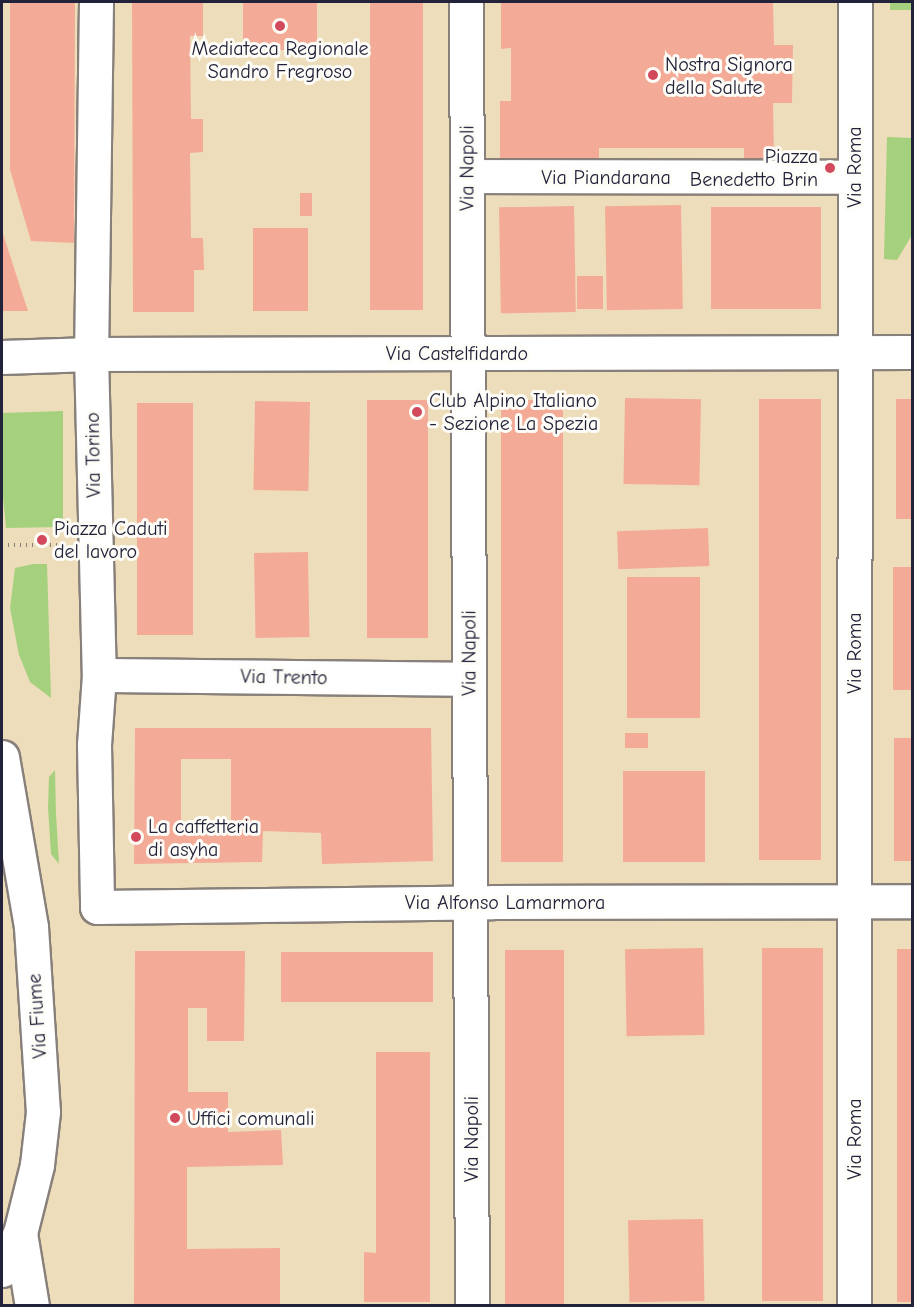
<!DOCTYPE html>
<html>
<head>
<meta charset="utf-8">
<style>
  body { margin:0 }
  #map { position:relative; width:914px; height:1307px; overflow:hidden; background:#eeddba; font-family:"Comic Neue",sans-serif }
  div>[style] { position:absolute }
  .green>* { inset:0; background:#a5d17e; transform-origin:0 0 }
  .building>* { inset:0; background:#f3ab97; transform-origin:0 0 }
  .path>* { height:4px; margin-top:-2px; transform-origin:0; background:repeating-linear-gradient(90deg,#88807a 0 1.5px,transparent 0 6px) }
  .roads { filter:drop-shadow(2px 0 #88807a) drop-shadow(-2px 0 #88807a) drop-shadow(0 2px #88807a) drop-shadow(0 -2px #88807a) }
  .street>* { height:33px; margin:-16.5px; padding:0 16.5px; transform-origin:16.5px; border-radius:16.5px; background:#fff }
  .secondary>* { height:33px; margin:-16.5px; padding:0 16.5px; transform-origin:16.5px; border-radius:16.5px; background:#fff }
  .dots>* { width:16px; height:16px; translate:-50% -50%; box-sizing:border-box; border:3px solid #fdfcf7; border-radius:50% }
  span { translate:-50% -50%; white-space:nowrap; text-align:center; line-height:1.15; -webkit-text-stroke:6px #fdfcf7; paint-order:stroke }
  .poi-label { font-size:20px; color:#22223b }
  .left { translate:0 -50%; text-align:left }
  .right { translate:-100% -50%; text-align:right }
  .street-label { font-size:20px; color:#22223b }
  .frame { position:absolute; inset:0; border:3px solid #22223b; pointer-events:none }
</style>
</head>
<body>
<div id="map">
  <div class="green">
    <i style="left:890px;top:2px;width:22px;height:8px"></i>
    <i style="clip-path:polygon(887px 137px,912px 138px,912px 235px,897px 260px,884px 259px)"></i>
    <i style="clip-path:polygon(63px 411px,63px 527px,6px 528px,2px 486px,2px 413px)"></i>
    <i style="clip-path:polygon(33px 564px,47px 564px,51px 698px,30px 682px,19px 655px,10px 608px,15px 568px)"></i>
    <i style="clip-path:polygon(55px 770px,56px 814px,59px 864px,51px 854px,48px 807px,49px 777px)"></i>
  </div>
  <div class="building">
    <i style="clip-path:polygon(10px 2px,75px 2px,74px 243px,31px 241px,10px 170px)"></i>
    <i style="clip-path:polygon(132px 2px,203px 2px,203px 36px,190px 36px,191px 119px,203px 119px,203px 152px,190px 153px,191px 238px,203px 238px,204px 270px,194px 270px,194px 312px,133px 312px)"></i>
    <i style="left:243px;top:2px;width:74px;height:48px"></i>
    <i style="left:370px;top:2px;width:53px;height:308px"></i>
    <i style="clip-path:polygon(501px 2px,773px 2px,774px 45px,793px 45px,792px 103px,773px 103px,774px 159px,744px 159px,744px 148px,599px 148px,599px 162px,500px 162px,500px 101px,511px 101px,511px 48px,501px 49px)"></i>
    <i style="left:300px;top:193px;width:12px;height:23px"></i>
    <i style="left:681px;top:205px;width:104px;height:76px;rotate:89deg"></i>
    <i style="left:574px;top:206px;width:106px;height:75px;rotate:89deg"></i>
    <i style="left:711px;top:207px;width:110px;height:102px"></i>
    <i style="left:253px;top:228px;width:55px;height:83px"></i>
    <i style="clip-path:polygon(2px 231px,28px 311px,2px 311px)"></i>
    <i style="left:577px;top:276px;width:26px;height:33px"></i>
    <i style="left:625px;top:398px;width:76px;height:86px;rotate:1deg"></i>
    <i style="left:821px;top:399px;width:461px;height:62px;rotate:90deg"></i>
    <i style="left:896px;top:399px;width:16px;height:120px"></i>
    <i style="left:428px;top:400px;width:238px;height:61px;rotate:90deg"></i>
    <i style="left:501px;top:400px;width:62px;height:462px"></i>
    <i style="left:255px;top:401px;width:55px;height:89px;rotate:1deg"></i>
    <i style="left:137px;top:403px;width:56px;height:232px"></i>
    <i style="left:708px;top:528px;width:38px;height:91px;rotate:88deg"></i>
    <i style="left:308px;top:552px;width:85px;height:54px;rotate:89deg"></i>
    <i style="left:912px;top:567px;width:123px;height:19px;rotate:90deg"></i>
    <i style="left:627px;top:577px;width:73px;height:141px"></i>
    <i style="clip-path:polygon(evenodd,135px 728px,431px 728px,433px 861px,322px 864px,321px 833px,263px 831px,262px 862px,134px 864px,135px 728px,181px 759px,231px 759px,231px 832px,181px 832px,181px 759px)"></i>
    <i style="left:625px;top:733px;width:23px;height:15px"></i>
    <i style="left:894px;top:738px;width:18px;height:123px"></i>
    <i style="left:623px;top:771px;width:82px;height:91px"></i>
    <i style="left:703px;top:948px;width:87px;height:78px;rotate:89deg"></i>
    <i style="left:823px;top:948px;width:353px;height:61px;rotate:90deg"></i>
    <i style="left:897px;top:949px;width:15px;height:353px"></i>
    <i style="left:564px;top:950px;width:355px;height:59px;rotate:90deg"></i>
    <i style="clip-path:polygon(135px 951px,245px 951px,244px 1041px,207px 1041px,207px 1008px,188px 1008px,188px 1092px,228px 1092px,228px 1132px,281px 1130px,283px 1165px,187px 1167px,187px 1249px,280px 1248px,280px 1306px,134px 1305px)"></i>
    <i style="left:433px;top:952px;width:50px;height:152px;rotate:90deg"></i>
    <i style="clip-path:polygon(376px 1052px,430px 1052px,430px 1302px,364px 1302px,364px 1252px,376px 1253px)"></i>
    <i style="left:703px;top:1219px;width:82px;height:75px;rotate:89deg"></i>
  </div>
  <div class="path">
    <i style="left:2px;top:545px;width:58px"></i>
  </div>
  <div class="roads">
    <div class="street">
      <i style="left:96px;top:2px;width:352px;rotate:90.8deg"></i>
      <i style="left:91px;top:354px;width:321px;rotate:88.6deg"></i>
      <i style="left:99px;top:675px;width:70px;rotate:94.1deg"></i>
      <i style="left:94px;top:745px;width:162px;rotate:88.9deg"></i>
      <i style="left:97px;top:907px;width:396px;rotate:-0.7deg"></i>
      <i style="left:493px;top:902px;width:419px;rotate:-0.1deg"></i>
      <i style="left:466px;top:2px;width:1304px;rotate:89.74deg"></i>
      <i style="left:467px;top:176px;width:387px;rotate:0.1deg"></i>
      <i style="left:2px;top:357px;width:89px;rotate:-1.9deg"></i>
      <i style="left:91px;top:354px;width:821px;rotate:-0.14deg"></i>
      <i style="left:99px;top:675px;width:370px;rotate:0.6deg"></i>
      <i style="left:854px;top:1306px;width:1304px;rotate:-89.96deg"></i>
    </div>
    <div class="secondary">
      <i style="left:2px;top:757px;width:172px;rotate:80.3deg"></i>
      <i style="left:31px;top:927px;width:185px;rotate:86.3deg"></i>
      <i style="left:43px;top:1112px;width:53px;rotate:96.5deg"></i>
      <i style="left:37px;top:1165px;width:70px;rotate:104deg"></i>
      <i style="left:20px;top:1233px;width:41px;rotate:115.9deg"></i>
      <i style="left:20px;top:1233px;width:74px;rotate:80.7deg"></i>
    </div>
  </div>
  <div class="dots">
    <i style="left:280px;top:26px;background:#d1495b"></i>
    <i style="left:653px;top:75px;background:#d1495b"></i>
    <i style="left:830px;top:168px;background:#d1495b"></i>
    <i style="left:417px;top:412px;background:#d1495b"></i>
    <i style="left:42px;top:540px;background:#d1495b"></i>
    <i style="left:136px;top:837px;background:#d1495b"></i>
    <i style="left:175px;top:1118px;background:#d1495b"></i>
  </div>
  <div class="poi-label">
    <span style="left:280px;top:60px">Mediateca Regionale<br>Sandro Fregroso</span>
    <span class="left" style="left:665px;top:76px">Nostra Signora<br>della Salute</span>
    <span class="right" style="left:818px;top:168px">Piazza<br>Benedetto Brin</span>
    <span class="left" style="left:429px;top:412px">Club Alpino Italiano<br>- Sezione La Spezia</span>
    <span class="left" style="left:54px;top:540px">Piazza Caduti<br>del lavoro</span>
    <span class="left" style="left:148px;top:838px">La caffetteria<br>di asyha</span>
    <span class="left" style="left:187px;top:1118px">Uffici comunali</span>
  </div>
  <div class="street-label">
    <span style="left:854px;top:167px;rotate:-90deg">Via Roma</span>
    <span style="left:467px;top:168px;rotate:-90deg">Via Napoli</span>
    <span style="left:606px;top:177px">Via Piandarana</span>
    <span style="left:457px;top:353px">Via Castelfidardo</span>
    <span style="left:93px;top:455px;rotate:-91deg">Via Torino</span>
    <span style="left:469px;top:653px;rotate:-90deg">Via Napoli</span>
    <span style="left:854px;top:653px;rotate:-90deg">Via Roma</span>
    <span style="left:284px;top:677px;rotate:1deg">Via Trento</span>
    <span style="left:505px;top:902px">Via Alfonso Lamarmora</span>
    <span style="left:37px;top:1016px;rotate:-94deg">Via Fiume</span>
    <span style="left:471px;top:1139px;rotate:-90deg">Via Napoli</span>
    <span style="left:854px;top:1139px;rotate:-90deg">Via Roma</span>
  </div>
  <div class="frame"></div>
</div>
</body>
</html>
